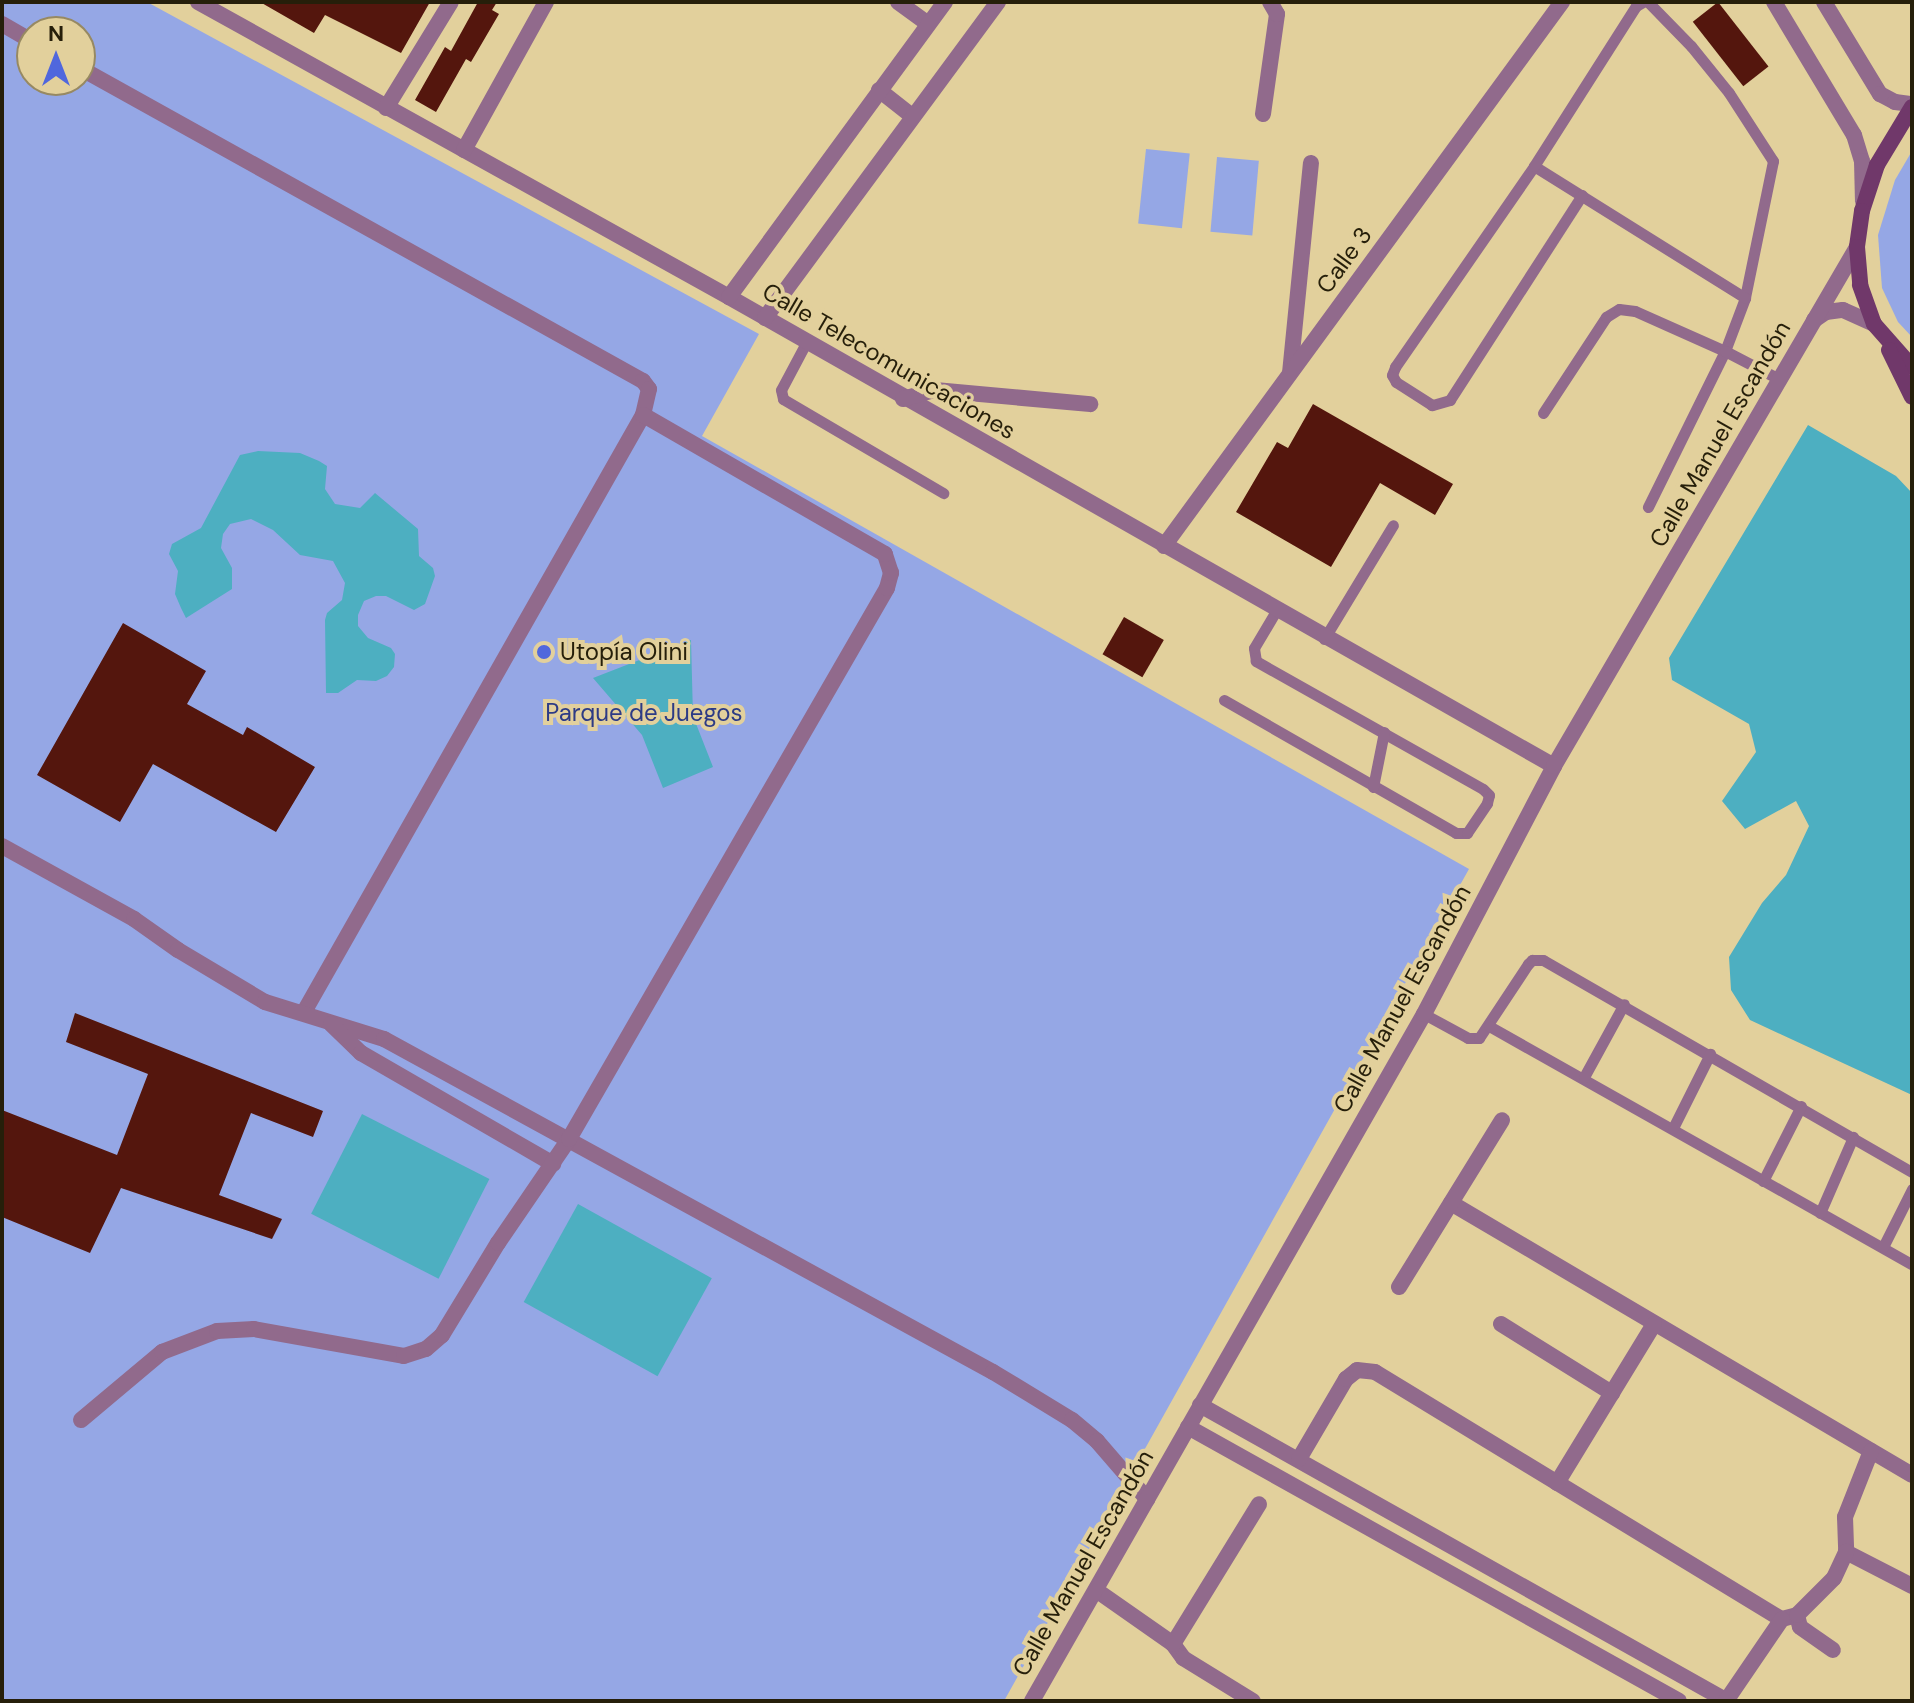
<!DOCTYPE html>
<html>
<head>
<meta charset="utf-8">
<style>
  body { margin:0 }
  #map { position:relative; width:1914px; height:1703px; overflow:hidden; background:#e2d09c; font-family:"DM Sans",sans-serif }
  div>[style] { position:absolute }
  .green>* { inset:0; background:#95a7e5; transform-origin:0 0 }
  .water>* { inset:0; background:#4dafc1; transform-origin:0 0 }
  .building>* { inset:0; background:#54160d; transform-origin:0 0 }
  .lane>* { height:11px; margin:-5.5px; padding:0 5.5px; transform-origin:5.5px; border-radius:5.5px; background:#916a8c }
  .street>* { height:16px; margin:-8px; padding:0 8px; transform-origin:8px; border-radius:8px; background:#916a8c }
  .secondary>* { height:16px; margin:-8px; padding:0 8px; transform-origin:8px; border-radius:8px; background:#70386a }
  .dots>* { width:22px; height:22px; translate:-50% -50%; box-sizing:border-box; border:4px solid #e2d09c; border-radius:50% }
  span { translate:-50% -50%; white-space:nowrap; text-align:center; line-height:1.15; -webkit-text-stroke:8px #e2d09c; paint-order:stroke }
  .street-label { font-size:24px; color:#261f0a }
  .poi-label { font-size:24px; color:#261f0a }
  .left { translate:0 -50%; text-align:left }
  .park-label { font-size:24px; color:#2d3b85 }
  .frame { position:absolute; inset:0; border:4px solid #261f0a; pointer-events:none }
  .north { position:absolute; left:16px; top:16px; width:80px; height:80px; box-sizing:border-box; background:#e2d09c; border:2px solid #978962; border-radius:50%; rotate:0deg; font-size:22px; font-weight:700; line-height:32px; text-align:center; color:#261f0a }
  .north::after { content:''; display:block; margin:auto; width:28px; height:36px; background:#5067dd; clip-path:polygon(50% 0,100% 100%,50% 72%,0 100%) }
</style>
</head>
<body>
<div id="map">
  <div class="green">
    <i style="clip-path:polygon(evenodd,2px 2px,147px 2px,759px 334px,702px 436px,1469px 869px,1004px 1701px,2px 1701px,2px 2px,32px 32px,80px 32px,80px 80px,32px 80px,32px 32px)"></i>
    <i style="left:1146px;top:149px;width:44px;height:75px;rotate:6deg"></i>
    <i style="clip-path:polygon(1912px 151px,1912px 337px,1898px 322px,1882px 288px,1878px 235px,1895px 180px)"></i>
    <i style="left:1217px;top:157px;width:42px;height:75px;rotate:5deg"></i>
  </div>
  <div class="water">
    <i style="clip-path:polygon(1808px 425px,1896px 476px,1912px 493px,1912px 1095px,1750px 1020px,1731px 990px,1729px 957px,1762px 903px,1786px 875px,1809px 826px,1796px 801px,1745px 829px,1722px 801px,1756px 752px,1749px 724px,1672px 680px,1669px 658px)"></i>
    <i style="clip-path:polygon(258px 451px,300px 453px,319px 461px,327px 466px,325px 489px,335px 504px,360px 508px,375px 493px,418px 529px,419px 556px,433px 568px,435px 576px,425px 604px,414px 610px,386px 596px,376px 596px,364px 601px,358px 615px,358px 626px,368px 638px,391px 648px,395px 654px,394px 667px,387px 676px,376px 681px,357px 680px,338px 693px,326px 693px,325px 620px,327px 613px,342px 600px,345px 583px,333px 561px,300px 555px,273px 530px,251px 519px,230px 524px,223px 534px,221px 548px,232px 568px,232px 589px,186px 618px,181px 608px,175px 594px,178px 571px,169px 554px,172px 544px,201px 528px,240px 455px)"></i>
    <i style="clip-path:polygon(691px 640px,693px 716px,713px 767px,663px 788px,642px 735px,593px 678px)"></i>
    <i style="left:362px;top:1114px;width:143px;height:112px;rotate:27deg"></i>
    <i style="left:578px;top:1204px;width:153px;height:112px;rotate:29deg"></i>
  </div>
  <div class="building">
    <i style="clip-path:polygon(260px 2px,430px 2px,401px 53px,325px 15px,314px 33px)"></i>
    <i style="clip-path:polygon(478px 2px,497px 2px,492px 10px,499px 14px,471px 62px,466px 59px,436px 112px,415px 100px,445px 47px,451px 51px)"></i>
    <i style="left:1718px;top:2px;width:82px;height:32px;rotate:52deg"></i>
    <i style="clip-path:polygon(1313px 404px,1453px 484px,1435px 515px,1380px 483px,1331px 567px,1236px 512px,1277px 442px,1288px 448px)"></i>
    <i style="left:1124px;top:617px;width:46px;height:43px;rotate:30deg"></i>
    <i style="clip-path:polygon(123px 623px,206px 671px,187px 704px,243px 735px,247px 727px,315px 767px,276px 832px,153px 764px,120px 822px,37px 775px)"></i>
    <i style="clip-path:polygon(75px 1013px,323px 1111px,313px 1137px,251px 1113px,219px 1195px,282px 1219px,272px 1239px,121px 1188px,90px 1253px,2px 1217px,2px 1110px,117px 1155px,148px 1074px,66px 1042px)"></i>
  </div>
  <div class="lane">
    <i style="left:1648px;top:2px;width:62px;rotate:45.7deg"></i>
    <i style="left:1691px;top:46px;width:60px;rotate:51deg"></i>
    <i style="left:1729px;top:93px;width:81px;rotate:57.1deg"></i>
    <i style="left:1773px;top:161px;width:140px;rotate:101.6deg"></i>
    <i style="left:1745px;top:298px;width:57px;rotate:110.7deg"></i>
    <i style="left:1725px;top:351px;width:174px;rotate:116.3deg"></i>
    <i style="left:1534px;top:166px;width:249px;rotate:32deg"></i>
    <i style="left:1582px;top:195px;width:244px;rotate:122.8deg"></i>
    <i style="left:1450px;top:400px;width:19px;rotate:164deg"></i>
    <i style="left:1432px;top:405px;width:43px;rotate:-147.4deg"></i>
    <i style="left:1396px;top:382px;width:8px;rotate:-120deg"></i>
    <i style="left:1392px;top:375px;width:9px;rotate:-69deg"></i>
    <i style="left:1395px;top:367px;width:244px;rotate:-55.3deg"></i>
    <i style="left:1534px;top:166px;width:190px;rotate:-57.5deg"></i>
    <i style="left:1636px;top:6px;width:8px;rotate:-30deg"></i>
    <i style="left:807px;top:341px;width:55px;rotate:118deg"></i>
    <i style="left:781px;top:390px;width:9px;rotate:77deg"></i>
    <i style="left:783px;top:399px;width:186px;rotate:30.4deg"></i>
    <i style="left:1543px;top:413px;width:115px;rotate:-56.7deg"></i>
    <i style="left:1606px;top:317px;width:15px;rotate:-32deg"></i>
    <i style="left:1619px;top:309px;width:16px;rotate:7deg"></i>
    <i style="left:1635px;top:311px;width:98px;rotate:24deg"></i>
    <i style="left:1725px;top:351px;width:63px;rotate:27.4deg"></i>
    <i style="left:1324px;top:639px;width:133px;rotate:-58.8deg"></i>
    <i style="left:1224px;top:700px;width:267px;rotate:29.8deg"></i>
    <i style="left:1456px;top:833px;width:11px"></i>
    <i style="left:1467px;top:833px;width:36px;rotate:-56deg"></i>
    <i style="left:1487px;top:803px;width:8px;rotate:-76deg"></i>
    <i style="left:1489px;top:795px;width:8px;rotate:-135deg"></i>
    <i style="left:1483px;top:789px;width:261px;rotate:-150.6deg"></i>
    <i style="left:1256px;top:661px;width:13px;rotate:-99deg"></i>
    <i style="left:1254px;top:648px;width:43px;rotate:-59.3deg"></i>
    <i style="left:1373px;top:787px;width:56px;rotate:-78.7deg"></i>
    <i style="left:1424px;top:1014px;width:50px;rotate:28.6deg"></i>
    <i style="left:1468px;top:1038px;width:11px"></i>
    <i style="left:1479px;top:1038px;width:89px;rotate:-56.5deg"></i>
    <i style="left:1528px;top:964px;width:6px;rotate:-45deg"></i>
    <i style="left:1532px;top:960px;width:11px"></i>
    <i style="left:1543px;top:960px;width:426px;rotate:29.9deg"></i>
    <i style="left:1489px;top:1026px;width:485px;rotate:29.4deg"></i>
    <i style="left:1584px;top:1077px;width:83px;rotate:-61.3deg"></i>
    <i style="left:1673px;top:1128px;width:83px;rotate:-63.4deg"></i>
    <i style="left:1763px;top:1181px;width:84px;rotate:-63.1deg"></i>
    <i style="left:1820px;top:1213px;width:83px;rotate:-66.5deg"></i>
    <i style="left:1883px;top:1247px;width:65px;rotate:-63.4deg"></i>
  </div>
  <div class="street">
    <i style="left:198px;top:2px;width:607px;rotate:29.05deg"></i>
    <i style="left:729px;top:297px;width:949px;rotate:29.62deg"></i>
    <i style="left:898px;top:2px;width:37px;rotate:36deg"></i>
    <i style="left:1774px;top:2px;width:155px;rotate:59deg"></i>
    <i style="left:1854px;top:135px;width:27px;rotate:73deg"></i>
    <i style="left:1862px;top:161px;width:40px;rotate:88.6deg"></i>
    <i style="left:1824px;top:2px;width:108px;rotate:58.7deg"></i>
    <i style="left:1880px;top:94px;width:17px;rotate:28deg"></i>
    <i style="left:1895px;top:102px;width:17px;rotate:7deg"></i>
    <i style="left:2px;top:24px;width:34px;rotate:30deg"></i>
    <i style="left:80px;top:68px;width:644px;rotate:29.07deg"></i>
    <i style="left:643px;top:381px;width:10px;rotate:53deg"></i>
    <i style="left:649px;top:389px;width:27px;rotate:103deg"></i>
    <i style="left:643px;top:415px;width:687px;rotate:119.59deg"></i>
    <i style="left:879px;top:90px;width:42px;rotate:38.2deg"></i>
    <i style="left:386px;top:108px;width:124px;rotate:-58.5deg"></i>
    <i style="left:1263px;top:114px;width:101px;rotate:-82deg"></i>
    <i style="left:1277px;top:14px;width:14px;rotate:-120deg"></i>
    <i style="left:464px;top:150px;width:169px;rotate:-61deg"></i>
    <i style="left:729px;top:297px;width:366px;rotate:-53.8deg"></i>
    <i style="left:765px;top:318px;width:393px;rotate:-53.6deg"></i>
    <i style="left:1814px;top:320px;width:14px;rotate:-34deg"></i>
    <i style="left:1826px;top:312px;width:17px;rotate:-7deg"></i>
    <i style="left:1843px;top:310px;width:34px;rotate:24deg"></i>
    <i style="left:1290px;top:373px;width:211px;rotate:-84.3deg"></i>
    <i style="left:903px;top:399px;width:33px;rotate:-16deg"></i>
    <i style="left:935px;top:390px;width:156px;rotate:5.2deg"></i>
    <i style="left:1164px;top:546px;width:674px;rotate:-53.81deg"></i>
    <i style="left:2px;top:846px;width:151px;rotate:28.9deg"></i>
    <i style="left:134px;top:919px;width:54px;rotate:35.2deg"></i>
    <i style="left:178px;top:950px;width:101px;rotate:30.9deg"></i>
    <i style="left:265px;top:1002px;width:125px;rotate:17.3deg"></i>
    <i style="left:384px;top:1039px;width:694px;rotate:28.67deg"></i>
    <i style="left:993px;top:1372px;width:92px;rotate:31.3deg"></i>
    <i style="left:1072px;top:1420px;width:33px;rotate:40deg"></i>
    <i style="left:1097px;top:1441px;width:77px;rotate:49.2deg"></i>
    <i style="left:331px;top:1024px;width:42px;rotate:44deg"></i>
    <i style="left:361px;top:1053px;width:222px;rotate:30deg"></i>
    <i style="left:1451px;top:1203px;width:535px;rotate:30.54deg"></i>
    <i style="left:1399px;top:1287px;width:196px;rotate:-58.3deg"></i>
    <i style="left:1501px;top:1324px;width:131px;rotate:31.9deg"></i>
    <i style="left:1200px;top:1405px;width:604px;rotate:29.32deg"></i>
    <i style="left:81px;top:1420px;width:106px;rotate:-40deg"></i>
    <i style="left:162px;top:1352px;width:59px;rotate:-20.9deg"></i>
    <i style="left:217px;top:1331px;width:37px;rotate:-3deg"></i>
    <i style="left:254px;top:1329px;width:152px;rotate:10.2deg"></i>
    <i style="left:404px;top:1356px;width:23px;rotate:-18deg"></i>
    <i style="left:426px;top:1349px;width:21px;rotate:-41deg"></i>
    <i style="left:442px;top:1335px;width:108px;rotate:-58.7deg"></i>
    <i style="left:498px;top:1243px;width:126px;rotate:-55.7deg"></i>
    <i style="left:569px;top:1139px;width:636px;rotate:-60.01deg"></i>
    <i style="left:887px;top:588px;width:16px;rotate:-75deg"></i>
    <i style="left:891px;top:573px;width:20px;rotate:-108deg"></i>
    <i style="left:885px;top:554px;width:279px;rotate:-150.1deg"></i>
    <i style="left:1188px;top:1427px;width:562px;rotate:29.16deg"></i>
    <i style="left:1871px;top:1451px;width:71px;rotate:111.5deg"></i>
    <i style="left:1845px;top:1517px;width:35px;rotate:88deg"></i>
    <i style="left:1846px;top:1552px;width:74px;rotate:27.3deg"></i>
    <i style="left:1299px;top:1459px;width:93px;rotate:-59.6deg"></i>
    <i style="left:1346px;top:1379px;width:14px;rotate:-39deg"></i>
    <i style="left:1357px;top:1370px;width:18px;rotate:6deg"></i>
    <i style="left:1375px;top:1372px;width:476px;rotate:31.3deg"></i>
    <i style="left:1782px;top:1619px;width:16px;rotate:-15deg"></i>
    <i style="left:1797px;top:1615px;width:12px;rotate:76deg"></i>
    <i style="left:1800px;top:1627px;width:40px;rotate:34.9deg"></i>
    <i style="left:1557px;top:1483px;width:186px;rotate:-58.6deg"></i>
    <i style="left:1096px;top:1590px;width:94px;rotate:35deg"></i>
    <i style="left:1173px;top:1644px;width:17px;rotate:54deg"></i>
    <i style="left:1183px;top:1658px;width:82px;rotate:31.6deg"></i>
    <i style="left:1797px;top:1615px;width:52px;rotate:-45deg"></i>
    <i style="left:1834px;top:1578px;width:29px;rotate:-65deg"></i>
    <i style="left:1173px;top:1644px;width:164px;rotate:-58.4deg"></i>
    <i style="left:1032px;top:1701px;width:791px;rotate:-60.29deg"></i>
    <i style="left:1424px;top:1014px;width:280px;rotate:-62.3deg"></i>
    <i style="left:1554px;top:766px;width:601px;rotate:-59.72deg"></i>
    <i style="left:1726px;top:1701px;width:99px;rotate:-55.7deg"></i>
  </div>
  <div class="secondary">
    <i style="left:1912px;top:107px;width:68px;rotate:121.1deg"></i>
    <i style="left:1877px;top:165px;width:48px;rotate:108.1deg"></i>
    <i style="left:1862px;top:211px;width:36px;rotate:98deg"></i>
    <i style="left:1857px;top:247px;width:38px;rotate:85deg"></i>
    <i style="left:1860px;top:285px;width:41px;rotate:70.3deg"></i>
    <i style="left:1874px;top:324px;width:57px;rotate:48.5deg"></i>
    <i style="left:1889px;top:350px;width:52px;rotate:63.9deg"></i>
  </div>
  <div class="dots">
    <i style="left:544px;top:652px;background:#5067dd"></i>
  </div>
  <div class="street-label">
    <span style="left:1344px;top:260px;rotate:-54deg">Calle 3</span>
    <span style="left:889px;top:361px;rotate:30deg">Calle Telecomunicaciones</span>
    <span style="left:1720px;top:434px;rotate:-60deg">Calle Manuel Escandón</span>
    <span style="left:1402px;top:999px;rotate:-61deg">Calle Manuel Escandón</span>
    <span style="left:1083px;top:1563px;rotate:-60deg">Calle Manuel Escandón</span>
  </div>
  <div class="poi-label">
    <span class="left" style="left:560px;top:652px">Utopía Olini</span>
  </div>
  <div class="park-label">
    <span style="left:644px;top:713px">Parque de Juegos</span>
  </div>
  <div class="frame"></div>
  <div class="north">N</div>
</div>
</body>
</html>
